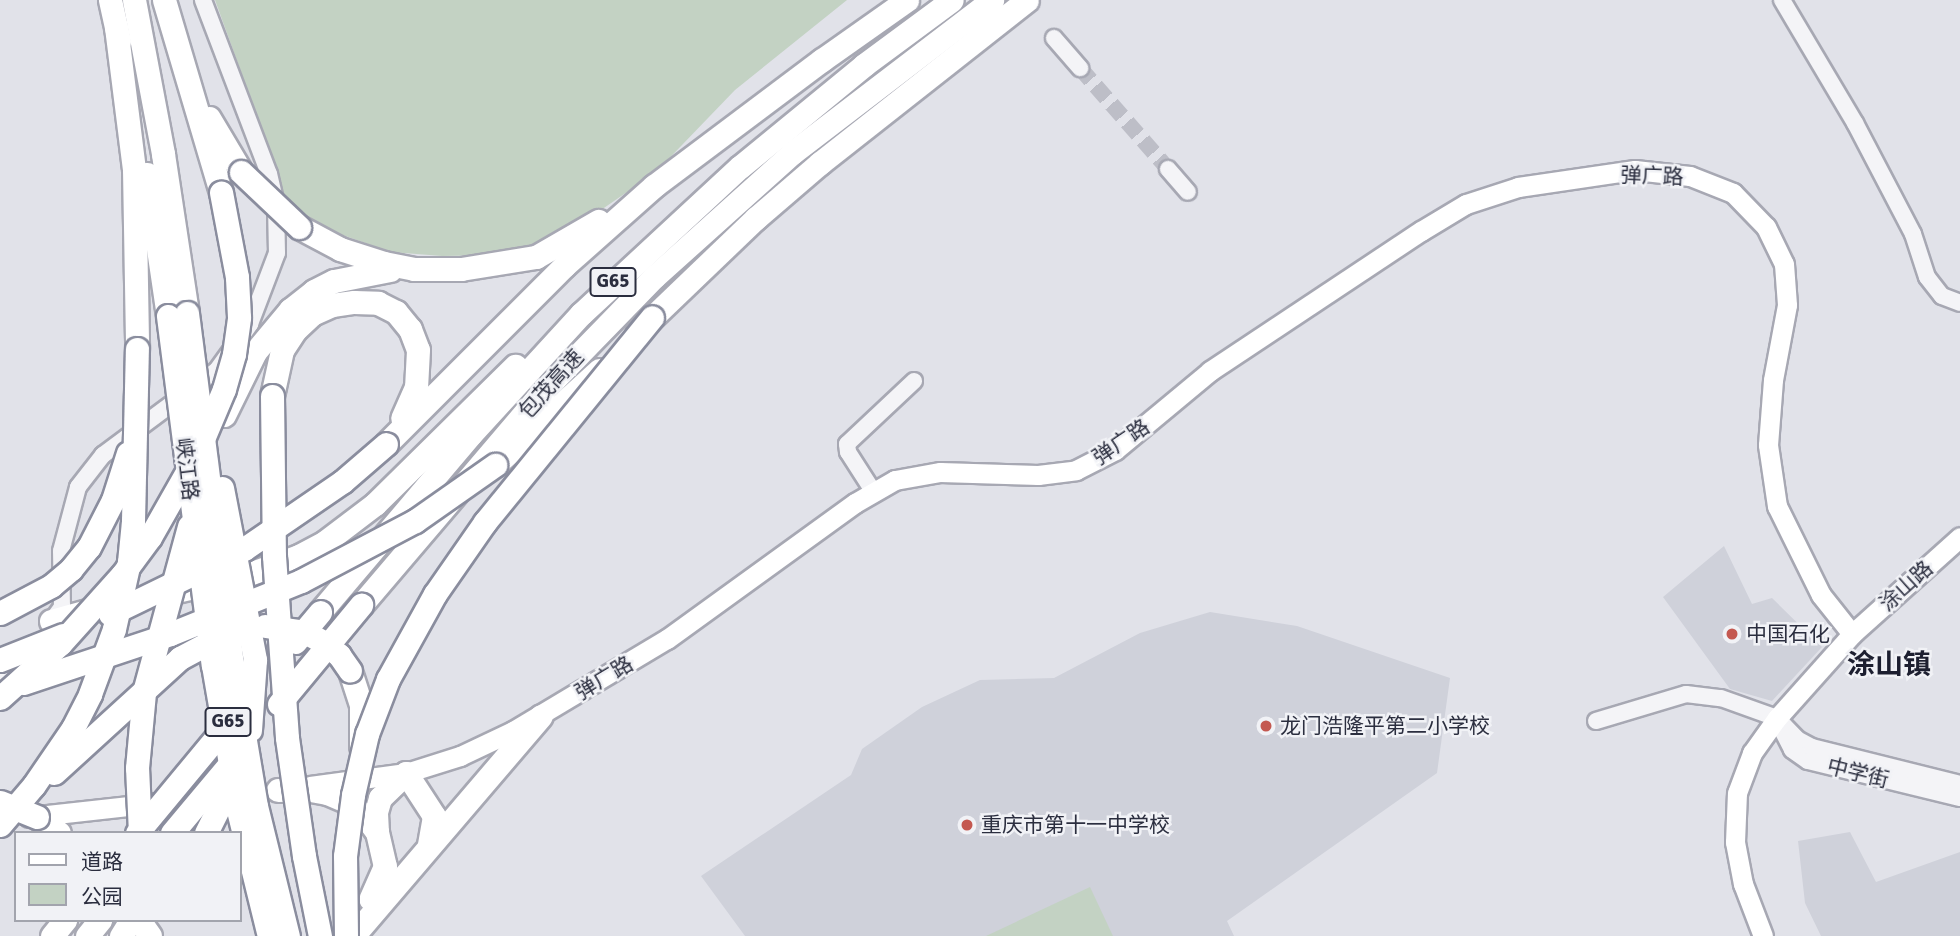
<!DOCTYPE html>
<html>
<head>
<meta charset="utf-8">
<style>
  body { margin:0 }
  #map { position:relative; width:1960px; height:936px; overflow:hidden; background:#e1e2e9; font-family:Signika,"Noto Sans SC",sans-serif }
  div>[style] { position:absolute }
  .built>* { inset:0; background:#cfd1da }
  .green>* { inset:0; background:#c3d2c3 }
  .minor-tunnel>* { height:16px; margin-top:-8px; transform-origin:0; background:repeating-linear-gradient(90deg,#bdbec7 0 16px,transparent 0 24px) }
  .roads { filter:drop-shadow(2px 0 #a7a8b3) drop-shadow(-2px 0 #a7a8b3) drop-shadow(0 2px #a7a8b3) drop-shadow(0 -2px #a7a8b3) }
  .minor>* { height:16px; margin:-8px; padding:0 8px; transform-origin:8px; border-radius:8px; background:#f4f4f7 }
  .major>* { height:19px; margin:-9.5px; padding:0 9.5px; transform-origin:9.5px; border-radius:9.5px; background:#fff }
  .highway>* { height:23px; margin:-11.5px; padding:0 11.5px; transform-origin:11.5px; border-radius:11.5px; background:#fff }
  .bridges { filter:drop-shadow(2px 0 #8a8d9e) drop-shadow(-2px 0 #8a8d9e) drop-shadow(0 2px #8a8d9e) drop-shadow(0 -2px #8a8d9e) }
  .highway-bridge>* { height:23px; margin:-11.5px; padding:0 11.5px; transform-origin:11.5px; border-radius:11.5px; background:#fff }
  .dots>* { width:19px; height:19px; translate:-50% -50%; box-sizing:border-box; border:4px solid #f1f2f6; border-radius:50% }
  span { translate:-50% -50%; white-space:nowrap; text-align:center; line-height:1.15; -webkit-text-stroke:5px #f1f2f6; paint-order:stroke }
  .shield-label span { padding:2px 5px; background:#f1f2f6; border:2px solid; border-radius:5px; -webkit-text-stroke-width:0 }
  .shield-label { font-size:19px; color:#2b2e3f; font-weight:700 }
  .street-label { font-size:21px; color:#2b2e3f }
  .poi-label { font-size:21px; color:#2b2e3f }
  .left { translate:0 -50%; text-align:left }
  .district-label { font-size:28px; color:#1d1f30; font-weight:700 }
  .legend { position:absolute; left:14px; top:831px; width:228px; height:91px; box-sizing:border-box; background:#f1f2f6; border:2px solid #a2a4ad; margin:0; padding:9px 12px; list-style:none; font-size:21px; color:#2b2e3f }
  .legend li { display:flex; align-items:center; gap:14px; height:35px }
  .legend b { width:35px; border:2px solid #a2a4ad }
</style>
</head>
<body>
<div id="map">
  <div class="built">
    <i style="clip-path:polygon(1724px 546px,1752px 604px,1772px 598px,1822px 647px,1772px 701px,1730px 689px,1663px 597px)"></i>
    <i style="clip-path:polygon(1210px 612px,1297px 626px,1450px 678px,1437px 773px,1227px 921px,1234px 936px,745px 936px,701px 876px,851px 775px,862px 749px,922px 707px,980px 680px,1054px 678px,1140px 633px)"></i>
    <i style="clip-path:polygon(1850px 832px,1876px 882px,1960px 852px,1960px 936px,1821px 936px,1805px 903px,1798px 841px)"></i>
  </div>
  <div class="green">
    <i style="clip-path:polygon(215px 0,847px 0,735px 90px,656px 172px,601px 210px,549px 239px,502px 255px,442px 256px,391px 252px,331px 231px,282px 202px,265px 138px)"></i>
    <i style="clip-path:polygon(1090px 887px,1113px 936px,986px 936px)"></i>
  </div>
  <div class="minor-tunnel">
    <i style="left:1080px;top:68px;width:134px;rotate:48.9deg"></i>
  </div>
  <div class="roads">
    <div class="minor">
      <i style="left:1782px;top:0;width:143px;rotate:59.3deg"></i>
      <i style="left:1855px;top:123px;width:125px;rotate:62.4deg"></i>
      <i style="left:1913px;top:234px;width:45px;rotate:72deg"></i>
      <i style="left:1927px;top:277px;width:24px;rotate:52deg"></i>
      <i style="left:1942px;top:296px;width:19px;rotate:21deg"></i>
      <i style="left:1054px;top:38px;width:40px;rotate:49deg"></i>
      <i style="left:1168px;top:169px;width:30px;rotate:49deg"></i>
      <i style="left:873px;top:491px;width:46px;rotate:-122.7deg"></i>
      <i style="left:848px;top:452px;width:8px;rotate:-97deg"></i>
      <i style="left:847px;top:444px;width:92px;rotate:-43.2deg"></i>
      <i style="left:51px;top:622px;width:19px;rotate:-54deg"></i>
      <i style="left:62px;top:607px;width:56px;rotate:-91deg"></i>
      <i style="left:61px;top:551px;width:66px;rotate:-75.1deg"></i>
      <i style="left:78px;top:487px;width:41px;rotate:-52deg"></i>
      <i style="left:103px;top:455px;width:142px;rotate:-36.7deg"></i>
      <i style="left:217px;top:370px;width:57px;rotate:-54.3deg"></i>
      <i style="left:250px;top:324px;width:76px;rotate:-69.2deg"></i>
      <i style="left:277px;top:253px;width:49px;rotate:-91.2deg"></i>
      <i style="left:276px;top:204px;width:31px;rotate:-103deg"></i>
      <i style="left:269px;top:174px;width:186px;rotate:-110.8deg"></i>
      <i style="left:0;top:687px;width:42px;rotate:-55.6deg"></i>
      <i style="left:1596px;top:721px;width:94px;rotate:-16.7deg"></i>
      <i style="left:1686px;top:694px;width:35px;rotate:7deg"></i>
      <i style="left:1721px;top:698px;width:59px;rotate:19.7deg"></i>
      <i style="left:1777px;top:718px;width:29px;rotate:46deg"></i>
      <i style="left:1797px;top:739px;width:17px;rotate:28deg"></i>
      <i style="left:1812px;top:747px;width:153px;rotate:14deg"></i>
      <i style="left:1782px;top:730px;width:22px;rotate:63deg"></i>
      <i style="left:1792px;top:750px;width:19px;rotate:35deg"></i>
      <i style="left:1808px;top:761px;width:156px;rotate:13.7deg"></i>
    </div>
    <div class="major">
      <i style="left:310px;top:786px;width:97px;rotate:-7.7deg"></i>
      <i style="left:406px;top:773px;width:57px;rotate:-17.5deg"></i>
      <i style="left:460px;top:756px;width:59px;rotate:-25.3deg"></i>
      <i style="left:513px;top:731px;width:179px;rotate:-30.9deg"></i>
      <i style="left:667px;top:639px;width:232px;rotate:-35.9deg"></i>
      <i style="left:855px;top:503px;width:46px;rotate:-29.9deg"></i>
      <i style="left:895px;top:480px;width:46px;rotate:-10.1deg"></i>
      <i style="left:940px;top:472px;width:98px;rotate:1.8deg"></i>
      <i style="left:1038px;top:475px;width:38px;rotate:-7deg"></i>
      <i style="left:1076px;top:470px;width:44px;rotate:-27.1deg"></i>
      <i style="left:1115px;top:450px;width:124px;rotate:-39.7deg"></i>
      <i style="left:1210px;top:371px;width:253px;rotate:-33.6deg"></i>
      <i style="left:1421px;top:231px;width:52px;rotate:-31deg"></i>
      <i style="left:1466px;top:204px;width:55px;rotate:-18.1deg"></i>
      <i style="left:1518px;top:187px;width:118px;rotate:-8.3deg"></i>
      <i style="left:1635px;top:170px;width:55px;rotate:6.2deg"></i>
      <i style="left:1690px;top:176px;width:46px;rotate:21.6deg"></i>
      <i style="left:1733px;top:193px;width:47px;rotate:45.9deg"></i>
      <i style="left:1766px;top:227px;width:41px;rotate:64.1deg"></i>
      <i style="left:1784px;top:264px;width:41px;rotate:85.8deg"></i>
      <i style="left:1787px;top:305px;width:76px;rotate:100.6deg"></i>
      <i style="left:1773px;top:380px;width:65px;rotate:94.4deg"></i>
      <i style="left:1768px;top:445px;width:62px;rotate:81.6deg"></i>
      <i style="left:1777px;top:506px;width:99px;rotate:63.7deg"></i>
      <i style="left:1821px;top:595px;width:50px;rotate:51.5deg"></i>
      <i style="left:29px;top:817px;width:183px;rotate:-6.3deg"></i>
      <i style="left:1763px;top:936px;width:56px;rotate:-111deg"></i>
      <i style="left:1743px;top:884px;width:43px;rotate:-100.8deg"></i>
      <i style="left:1735px;top:842px;width:49px;rotate:-87.7deg"></i>
      <i style="left:1737px;top:793px;width:43px;rotate:-69.4deg"></i>
      <i style="left:1752px;top:753px;width:43px;rotate:-54.5deg"></i>
      <i style="left:1777px;top:718px;width:113px;rotate:-48.2deg"></i>
      <i style="left:1852px;top:634px;width:145px;rotate:-41.9deg"></i>
    </div>
    <div class="highway">
      <i style="left:110px;top:0;width:42px;rotate:77.6deg"></i>
      <i style="left:134px;top:0;width:157px;rotate:79.3deg"></i>
      <i style="left:163px;top:154px;width:161px;rotate:81.4deg"></i>
      <i style="left:164px;top:0;width:200px;rotate:73.5deg"></i>
      <i style="left:116px;top:27px;width:143px;rotate:82.8deg"></i>
      <i style="left:134px;top:169px;width:180px;rotate:89deg"></i>
      <i style="left:209px;top:118px;width:63px;rotate:59.3deg"></i>
      <i style="left:147px;top:174px;width:144px;rotate:81.6deg"></i>
      <i style="left:299px;top:227px;width:47px;rotate:28.2deg"></i>
      <i style="left:340px;top:249px;width:46px;rotate:17.7deg"></i>
      <i style="left:384px;top:263px;width:31px;rotate:11deg"></i>
      <i style="left:414px;top:269px;width:47px"></i>
      <i style="left:461px;top:269px;width:76px;rotate:-9.1deg"></i>
      <i style="left:536px;top:257px;width:72px;rotate:-30.1deg"></i>
      <i style="left:638px;top:331px;width:163px;rotate:-43.8deg"></i>
      <i style="left:756px;top:218px;width:84px;rotate:-40.7deg"></i>
      <i style="left:820px;top:163px;width:263px;rotate:-38.2deg"></i>
      <i style="left:272px;top:396px;width:47px;rotate:-77.7deg"></i>
      <i style="left:282px;top:350px;width:24px;rotate:-57deg"></i>
      <i style="left:295px;top:330px;width:23px;rotate:-43deg"></i>
      <i style="left:312px;top:314px;width:22px;rotate:-24deg"></i>
      <i style="left:332px;top:305px;width:22px;rotate:-8deg"></i>
      <i style="left:354px;top:302px;width:24px;rotate:2deg"></i>
      <i style="left:378px;top:303px;width:20px;rotate:27deg"></i>
      <i style="left:396px;top:312px;width:22px;rotate:51deg"></i>
      <i style="left:410px;top:329px;width:22px;rotate:69deg"></i>
      <i style="left:418px;top:350px;width:37px;rotate:93deg"></i>
      <i style="left:416px;top:387px;width:34px;rotate:114deg"></i>
      <i style="left:224px;top:415px;width:70px;rotate:-63.8deg"></i>
      <i style="left:255px;top:352px;width:55px;rotate:-50.2deg"></i>
      <i style="left:290px;top:310px;width:31px;rotate:-38deg"></i>
      <i style="left:314px;top:291px;width:22px;rotate:-27deg"></i>
      <i style="left:334px;top:281px;width:57px;rotate:-11.1deg"></i>
      <i style="left:386px;top:444px;width:253px;rotate:-45deg"></i>
      <i style="left:565px;top:265px;width:119px;rotate:-41.6deg"></i>
      <i style="left:654px;top:186px;width:210px;rotate:-36.9deg"></i>
      <i style="left:822px;top:60px;width:104px;rotate:-35.2deg"></i>
      <i style="left:495px;top:465px;width:141px;rotate:-42.4deg"></i>
      <i style="left:159px;top:595px;width:89px;rotate:-12.9deg"></i>
      <i style="left:246px;top:575px;width:56px;rotate:-19.7deg"></i>
      <i style="left:299px;top:556px;width:30px;rotate:-28deg"></i>
      <i style="left:325px;top:542px;width:63px;rotate:-37.2deg"></i>
      <i style="left:375px;top:504px;width:197px;rotate:-44.6deg"></i>
      <i style="left:361px;top:605px;width:282px;rotate:-49.6deg"></i>
      <i style="left:544px;top:390px;width:158px;rotate:-45.8deg"></i>
      <i style="left:654px;top:277px;width:186px;rotate:-41.9deg"></i>
      <i style="left:792px;top:153px;width:252px;rotate:-37.4deg"></i>
      <i style="left:320px;top:612px;width:233px;rotate:-49.7deg"></i>
      <i style="left:471px;top:434px;width:163px;rotate:-47.5deg"></i>
      <i style="left:581px;top:314px;width:217px;rotate:-42.8deg"></i>
      <i style="left:740px;top:167px;width:161px;rotate:-39.4deg"></i>
      <i style="left:864px;top:65px;width:109px;rotate:-36.5deg"></i>
      <i style="left:51px;top:621px;width:53px;rotate:-15.4deg"></i>
      <i style="left:350px;top:671px;width:36px;rotate:72deg"></i>
      <i style="left:361px;top:705px;width:41px;rotate:90deg"></i>
      <i style="left:278px;top:790px;width:27px;rotate:-2deg"></i>
      <i style="left:305px;top:789px;width:22px;rotate:10deg"></i>
      <i style="left:327px;top:793px;width:21px;rotate:23deg"></i>
      <i style="left:346px;top:801px;width:24px;rotate:38deg"></i>
      <i style="left:365px;top:816px;width:20px;rotate:53deg"></i>
      <i style="left:377px;top:832px;width:35px;rotate:77deg"></i>
      <i style="left:385px;top:866px;width:36px;rotate:114deg"></i>
      <i style="left:37px;top:817px;width:27px;rotate:36deg"></i>
      <i style="left:377px;top:832px;width:20px;rotate:-93deg"></i>
      <i style="left:376px;top:812px;width:15px;rotate:-74deg"></i>
      <i style="left:380px;top:798px;width:36px;rotate:-44deg"></i>
      <i style="left:406px;top:773px;width:51px;rotate:56.9deg"></i>
      <i style="left:434px;top:816px;width:28px;rotate:100deg"></i>
      <i style="left:139px;top:920px;width:19px;rotate:55deg"></i>
      <i style="left:52px;top:936px;width:21px;rotate:-51deg"></i>
      <i style="left:87px;top:936px;width:21px;rotate:-51deg"></i>
      <i style="left:121px;top:936px;width:19px;rotate:-58deg"></i>
      <i style="left:353px;top:936px;width:289px;rotate:-49.5deg"></i>
    </div>
  </div>
  <div class="bridges">
    <div class="highway-bridge">
      <i style="left:241px;top:172px;width:80px;rotate:43.5deg"></i>
      <i style="left:187px;top:313px;width:353px;rotate:82.7deg"></i>
      <i style="left:232px;top:663px;width:145px;rotate:80.5deg"></i>
      <i style="left:256px;top:806px;width:134px;rotate:76.2deg"></i>
      <i style="left:168px;top:316px;width:352px;rotate:82.7deg"></i>
      <i style="left:213px;top:665px;width:147px;rotate:80.2deg"></i>
      <i style="left:238px;top:810px;width:130px;rotate:76.2deg"></i>
      <i style="left:272px;top:396px;width:160px;rotate:89.3deg"></i>
      <i style="left:274px;top:556px;width:182px;rotate:85.9deg"></i>
      <i style="left:287px;top:738px;width:119px;rotate:81.8deg"></i>
      <i style="left:304px;top:856px;width:82px;rotate:78.7deg"></i>
      <i style="left:203px;top:439px;width:54px;rotate:-67.2deg"></i>
      <i style="left:224px;top:389px;width:36px;rotate:-74deg"></i>
      <i style="left:234px;top:354px;width:37px;rotate:-82deg"></i>
      <i style="left:239px;top:317px;width:40px;rotate:-92.9deg"></i>
      <i style="left:237px;top:277px;width:86px;rotate:-100.7deg"></i>
      <i style="left:222px;top:488px;width:175px;rotate:79.1deg"></i>
      <i style="left:255px;top:660px;width:70px;rotate:94.1deg"></i>
      <i style="left:0;top:613px;width:58px;rotate:-27.9deg"></i>
      <i style="left:51px;top:586px;width:26px;rotate:-40deg"></i>
      <i style="left:71px;top:569px;width:28px;rotate:-51deg"></i>
      <i style="left:89px;top:547px;width:53px;rotate:-62.9deg"></i>
      <i style="left:113px;top:500px;width:49px;rotate:-72.3deg"></i>
      <i style="left:110px;top:614px;width:149px;rotate:-25.9deg"></i>
      <i style="left:244px;top:549px;width:119px;rotate:-34.4deg"></i>
      <i style="left:342px;top:482px;width:58px;rotate:-40.8deg"></i>
      <i style="left:265px;top:626px;width:40px;rotate:8.5deg"></i>
      <i style="left:305px;top:632px;width:21px;rotate:29deg"></i>
      <i style="left:323px;top:642px;width:21px;rotate:39deg"></i>
      <i style="left:339px;top:655px;width:19px;rotate:55deg"></i>
      <i style="left:295px;top:642px;width:39px;rotate:-50deg"></i>
      <i style="left:0;top:660px;width:68px;rotate:-21.6deg"></i>
      <i style="left:23px;top:683px;width:155px;rotate:-18.4deg"></i>
      <i style="left:170px;top:634px;width:141px;rotate:-22deg"></i>
      <i style="left:301px;top:581px;width:129px;rotate:-27.8deg"></i>
      <i style="left:415px;top:521px;width:98px;rotate:-35deg"></i>
      <i style="left:0;top:698px;width:81px;rotate:-42deg"></i>
      <i style="left:60px;top:644px;width:93px;rotate:-48.1deg"></i>
      <i style="left:122px;top:575px;width:47px;rotate:-53.6deg"></i>
      <i style="left:150px;top:537px;width:77px;rotate:-60.4deg"></i>
      <i style="left:279px;top:704px;width:129px;rotate:-50.4deg"></i>
      <i style="left:54px;top:773px;width:171px;rotate:-42.4deg"></i>
      <i style="left:180px;top:658px;width:47px;rotate:-28.2deg"></i>
      <i style="left:0;top:802px;width:40px;rotate:22deg"></i>
      <i style="left:0;top:825px;width:52px;rotate:-49.6deg"></i>
      <i style="left:34px;top:785px;width:69px;rotate:-55.6deg"></i>
      <i style="left:73px;top:728px;width:38px;rotate:-63deg"></i>
      <i style="left:90px;top:694px;width:69px;rotate:-69.7deg"></i>
      <i style="left:114px;top:629px;width:69px;rotate:-77.4deg"></i>
      <i style="left:129px;top:562px;width:41px;rotate:-84.4deg"></i>
      <i style="left:133px;top:521px;width:172px;rotate:-88.7deg"></i>
      <i style="left:137px;top:833px;width:144px;rotate:-50.3deg"></i>
      <i style="left:140px;top:833px;width:65px;rotate:-92.6deg"></i>
      <i style="left:137px;top:768px;width:76px;rotate:-84.7deg"></i>
      <i style="left:144px;top:692px;width:172px;rotate:-74.8deg"></i>
      <i style="left:172px;top:833px;width:95px;rotate:-50.1deg"></i>
      <i style="left:206px;top:833px;width:60px;rotate:-63.4deg"></i>
      <i style="left:346px;top:936px;width:80px;rotate:-90.7deg"></i>
      <i style="left:345px;top:856px;width:62px;rotate:-82.5deg"></i>
      <i style="left:353px;top:795px;width:63px;rotate:-77.1deg"></i>
      <i style="left:367px;top:734px;width:59px;rotate:-69.1deg"></i>
      <i style="left:388px;top:679px;width:97px;rotate:-61.1deg"></i>
      <i style="left:435px;top:594px;width:88px;rotate:-55.2deg"></i>
      <i style="left:485px;top:522px;width:264px;rotate:-50.8deg"></i>
    </div>
  </div>
  <div class="dots">
    <i style="left:1732px;top:634px;background:#c45850"></i>
    <i style="left:1266px;top:726px;background:#c45850"></i>
    <i style="left:967px;top:825px;background:#c45850"></i>
  </div>
  <div class="shield-label">
    <span style="left:613px;top:282px">G65</span>
    <span style="left:228px;top:722px">G65</span>
  </div>
  <div class="street-label">
    <span style="left:1652px;top:176px;rotate:2deg">弹广路</span>
    <span style="left:551px;top:384px;rotate:-48deg">包茂高速</span>
    <span style="left:1121px;top:442px;rotate:-34deg">弹广路</span>
    <span style="left:187px;top:469px;rotate:83deg">峡江路</span>
    <span style="left:1906px;top:586px;rotate:-42deg">涂山路</span>
    <span style="left:604px;top:678px;rotate:-31deg">弹广路</span>
    <span style="left:1858px;top:773px;rotate:14deg">中学街</span>
  </div>
  <div class="poi-label">
    <span class="left" style="left:1746px;top:634px">中国石化</span>
    <span class="left" style="left:1280px;top:726px">龙门浩隆平第二小学校</span>
    <span class="left" style="left:981px;top:825px">重庆市第十一中学校</span>
  </div>
  <div class="district-label">
    <span style="left:1889px;top:665px">涂山镇</span>
  </div>
  <ul class="legend">
  <li><b style="height:9px;background:#fff"></b>道路</li>
  <li><b style="height:19px;background:#c3d2c3"></b>公园</li>
  </ul>
</div>
</body>
</html>
